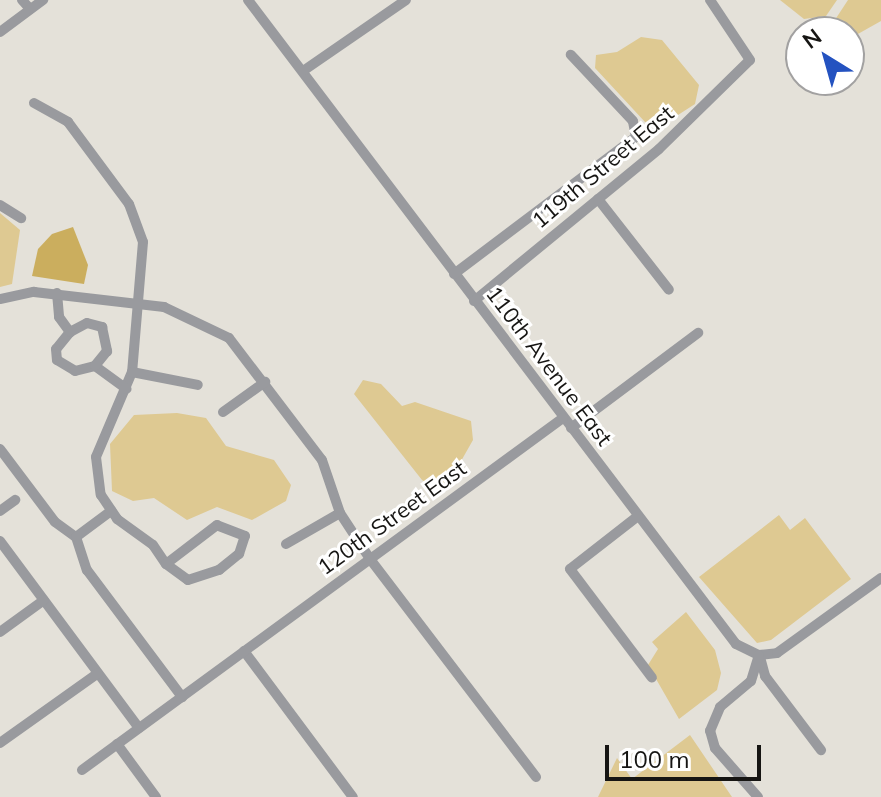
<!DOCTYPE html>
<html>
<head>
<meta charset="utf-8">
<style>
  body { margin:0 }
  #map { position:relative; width:881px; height:797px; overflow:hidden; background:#e4e1d9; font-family:Mulish,sans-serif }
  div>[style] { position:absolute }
  .green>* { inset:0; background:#dec992 }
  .water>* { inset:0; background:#cbae5e }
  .minor>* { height:10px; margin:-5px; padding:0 5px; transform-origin:5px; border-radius:5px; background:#999a9e }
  span { translate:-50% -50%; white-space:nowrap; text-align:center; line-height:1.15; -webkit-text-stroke:6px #fff; paint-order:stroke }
  .street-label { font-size:22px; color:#161513 }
  .north { position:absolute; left:785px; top:16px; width:80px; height:80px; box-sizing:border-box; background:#fff; border:2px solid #a2a1a1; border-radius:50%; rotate:323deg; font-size:22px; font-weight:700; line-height:32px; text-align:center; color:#161513 }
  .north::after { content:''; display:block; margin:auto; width:28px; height:36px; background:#2452c0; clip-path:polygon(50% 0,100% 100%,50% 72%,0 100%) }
  .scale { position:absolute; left:605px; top:745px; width:156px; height:36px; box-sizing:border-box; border:4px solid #161513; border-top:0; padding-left:10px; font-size:24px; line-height:28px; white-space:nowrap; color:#161513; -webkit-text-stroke:6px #fff; paint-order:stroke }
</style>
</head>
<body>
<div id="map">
  <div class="green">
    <i style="clip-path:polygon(780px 0,837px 0,826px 16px,804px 19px)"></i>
    <i style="clip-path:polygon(848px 0,881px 0,881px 21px,849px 39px,849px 32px,827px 32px)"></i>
    <i style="clip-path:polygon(641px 37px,662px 40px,699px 85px,695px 104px,664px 124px,645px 122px,595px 68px,596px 55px,617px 52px)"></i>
    <i style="clip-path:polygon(0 213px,20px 230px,12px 284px,0 287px)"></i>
    <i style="clip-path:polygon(363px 380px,381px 384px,402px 406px,415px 402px,471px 421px,473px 440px,452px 477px,436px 488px,422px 480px,354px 394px)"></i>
    <i style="clip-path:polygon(177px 413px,206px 418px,226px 446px,274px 460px,291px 485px,286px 501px,252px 520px,217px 507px,187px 520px,154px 498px,133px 501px,112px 491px,110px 444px,134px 415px)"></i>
    <i style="clip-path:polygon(779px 515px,790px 530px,805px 518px,851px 579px,771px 640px,757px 643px,699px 577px)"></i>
    <i style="clip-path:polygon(686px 612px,715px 650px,721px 673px,717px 690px,679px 719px,648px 665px,658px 649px,652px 642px)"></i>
    <i style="clip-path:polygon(690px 735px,732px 797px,598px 797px,617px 758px,632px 779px)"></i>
  </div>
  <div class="water">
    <i style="clip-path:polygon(73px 227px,88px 265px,84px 284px,32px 276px,38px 249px,52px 234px)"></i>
  </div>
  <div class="minor">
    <i style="left:22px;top:0;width:12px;rotate:48deg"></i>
    <i style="left:248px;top:0;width:808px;rotate:52.85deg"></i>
    <i style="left:736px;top:644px;width:25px;rotate:26deg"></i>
    <i style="left:759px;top:655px;width:18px;rotate:-6deg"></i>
    <i style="left:777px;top:653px;width:128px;rotate:-35.8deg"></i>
    <i style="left:0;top:32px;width:54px;rotate:-36.7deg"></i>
    <i style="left:303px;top:71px;width:125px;rotate:-34.6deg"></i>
    <i style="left:34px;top:103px;width:39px;rotate:29deg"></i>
    <i style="left:68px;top:122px;width:102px;rotate:53.4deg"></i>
    <i style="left:129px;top:204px;width:40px;rotate:69.8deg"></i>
    <i style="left:143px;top:242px;width:130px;rotate:94.8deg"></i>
    <i style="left:132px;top:372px;width:92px;rotate:113deg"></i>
    <i style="left:96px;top:457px;width:38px;rotate:83deg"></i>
    <i style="left:101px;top:495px;width:29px;rotate:56deg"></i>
    <i style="left:117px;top:519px;width:44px;rotate:35.8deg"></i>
    <i style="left:153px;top:545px;width:23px;rotate:56deg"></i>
    <i style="left:166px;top:564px;width:27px;rotate:36deg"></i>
    <i style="left:188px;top:580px;width:33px;rotate:-18deg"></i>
    <i style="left:219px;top:570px;width:26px;rotate:-39deg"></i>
    <i style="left:239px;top:554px;width:19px;rotate:-72deg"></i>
    <i style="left:245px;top:536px;width:30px;rotate:-159deg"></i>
    <i style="left:217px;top:525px;width:64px;rotate:142.6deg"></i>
    <i style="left:598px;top:199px;width:115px;rotate:52deg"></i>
    <i style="left:0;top:205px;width:25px;rotate:32deg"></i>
    <i style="left:454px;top:274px;width:228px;rotate:-37deg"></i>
    <i style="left:636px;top:137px;width:16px;rotate:-101deg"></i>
    <i style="left:633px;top:121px;width:91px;rotate:-133.2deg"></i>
    <i style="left:57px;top:293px;width:24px;rotate:85deg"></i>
    <i style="left:59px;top:317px;width:19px;rotate:54deg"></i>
    <i style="left:70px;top:332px;width:22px;rotate:129deg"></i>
    <i style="left:56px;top:349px;width:11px;rotate:85deg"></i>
    <i style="left:57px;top:360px;width:21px;rotate:31deg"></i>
    <i style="left:75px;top:371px;width:21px;rotate:-14deg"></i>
    <i style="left:95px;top:366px;width:39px;rotate:36deg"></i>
    <i style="left:0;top:299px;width:35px;rotate:-12deg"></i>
    <i style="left:34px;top:292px;width:131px;rotate:6.6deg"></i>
    <i style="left:164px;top:307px;width:72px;rotate:25.5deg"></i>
    <i style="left:229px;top:338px;width:153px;rotate:52.7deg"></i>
    <i style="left:322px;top:460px;width:56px;rotate:71.2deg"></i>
    <i style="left:340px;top:513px;width:55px;rotate:56.9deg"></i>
    <i style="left:370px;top:559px;width:274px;rotate:52.7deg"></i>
    <i style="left:474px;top:301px;width:239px;rotate:-39.4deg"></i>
    <i style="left:659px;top:149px;width:127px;rotate:-44.4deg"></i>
    <i style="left:750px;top:60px;width:72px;rotate:-123.7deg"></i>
    <i style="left:70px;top:332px;width:19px;rotate:-28deg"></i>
    <i style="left:87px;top:323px;width:16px;rotate:15deg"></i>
    <i style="left:102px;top:327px;width:25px;rotate:78deg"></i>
    <i style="left:107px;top:351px;width:19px;rotate:129deg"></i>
    <i style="left:132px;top:372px;width:67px;rotate:11.1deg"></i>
    <i style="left:223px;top:412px;width:52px;rotate:-35.5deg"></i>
    <i style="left:571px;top:428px;width:159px;rotate:-36.8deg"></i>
    <i style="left:0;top:449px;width:91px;rotate:53deg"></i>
    <i style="left:55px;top:522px;width:26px;rotate:36deg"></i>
    <i style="left:76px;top:537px;width:35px;rotate:72deg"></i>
    <i style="left:87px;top:570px;width:159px;rotate:53.2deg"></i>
    <i style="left:0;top:511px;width:19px;rotate:-36deg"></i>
    <i style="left:638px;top:516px;width:86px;rotate:142.1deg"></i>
    <i style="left:570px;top:569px;width:136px;rotate:53deg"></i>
    <i style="left:76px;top:537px;width:44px;rotate:-36.6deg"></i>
    <i style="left:0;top:541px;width:233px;rotate:53.4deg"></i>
    <i style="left:286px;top:544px;width:62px;rotate:-29.9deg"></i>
    <i style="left:0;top:632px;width:54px;rotate:-36deg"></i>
    <i style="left:244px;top:651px;width:182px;rotate:53.3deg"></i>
    <i style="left:760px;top:657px;width:20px;rotate:75deg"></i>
    <i style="left:765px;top:676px;width:93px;rotate:52.9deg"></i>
    <i style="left:0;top:743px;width:120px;rotate:-35.5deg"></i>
    <i style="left:117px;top:744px;width:66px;rotate:53.7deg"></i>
    <i style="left:82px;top:770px;width:596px;rotate:-36.2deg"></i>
    <i style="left:758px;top:797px;width:65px;rotate:-131.3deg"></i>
    <i style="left:715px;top:748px;width:18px;rotate:-106deg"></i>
    <i style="left:710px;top:731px;width:26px;rotate:-67deg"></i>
    <i style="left:720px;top:707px;width:40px;rotate:-40deg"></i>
    <i style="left:751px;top:681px;width:27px;rotate:-73deg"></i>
  </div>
  <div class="street-label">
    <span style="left:603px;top:167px;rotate:-40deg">119th Street East</span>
    <span style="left:549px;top:366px;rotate:53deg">110th Avenue East</span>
    <span style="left:392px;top:518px;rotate:-36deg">120th Street East</span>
  </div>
  <div class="north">N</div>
  <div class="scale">100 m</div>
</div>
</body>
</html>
